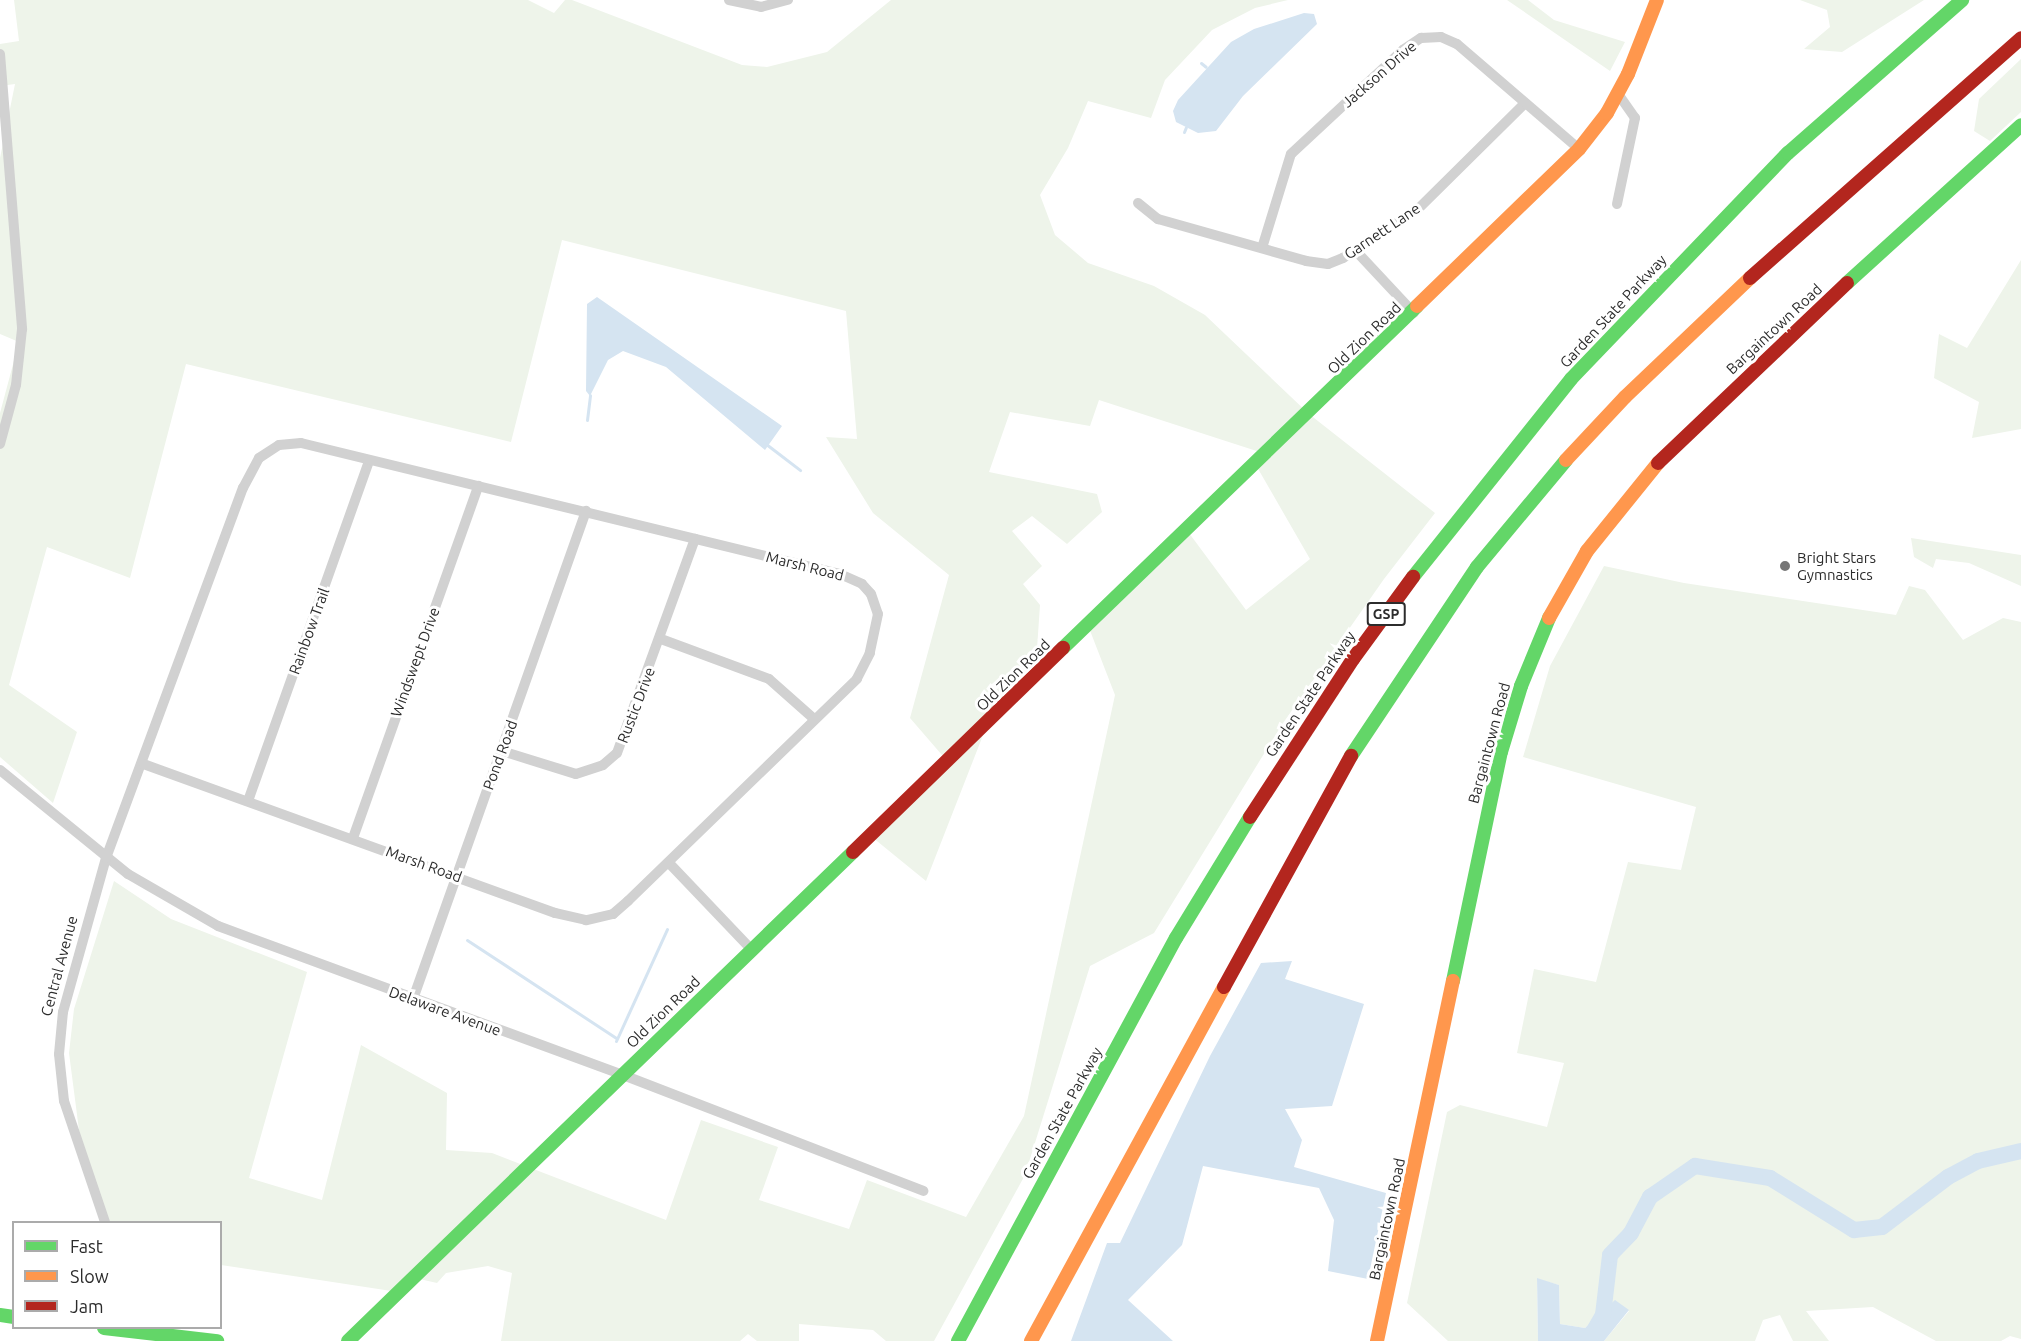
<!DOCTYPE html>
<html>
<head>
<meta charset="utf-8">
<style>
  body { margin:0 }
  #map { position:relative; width:2021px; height:1341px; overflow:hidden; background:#fff; font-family:Ubuntu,sans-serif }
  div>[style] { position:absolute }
  .green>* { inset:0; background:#eef4ea }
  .water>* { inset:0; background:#d5e4f1 }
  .stream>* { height:3px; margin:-1.5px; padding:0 1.5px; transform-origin:1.5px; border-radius:1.5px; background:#d5e4f1 }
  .river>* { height:16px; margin:-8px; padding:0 8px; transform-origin:8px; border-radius:8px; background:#d5e4f1 }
  .street>* { height:10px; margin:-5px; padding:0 5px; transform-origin:5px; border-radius:5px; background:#d1d1d1 }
  .fast>* { height:14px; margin:-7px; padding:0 7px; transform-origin:7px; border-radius:7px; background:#63d668 }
  .slow>* { height:14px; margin:-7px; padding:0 7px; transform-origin:7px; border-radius:7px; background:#ff974d }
  .jam>* { height:14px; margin:-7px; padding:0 7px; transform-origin:7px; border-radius:7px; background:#b3261e }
  .dots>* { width:16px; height:16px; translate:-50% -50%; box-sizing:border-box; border:3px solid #fff; border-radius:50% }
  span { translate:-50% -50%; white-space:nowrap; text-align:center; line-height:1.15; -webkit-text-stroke:6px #fff; paint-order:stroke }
  .shield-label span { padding:2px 4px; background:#fff; border:2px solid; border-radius:4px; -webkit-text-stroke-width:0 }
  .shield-label { font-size:14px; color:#2c2c2c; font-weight:700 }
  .street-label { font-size:15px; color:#2c2c2c }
  .poi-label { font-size:15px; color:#2c2c2c }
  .left { translate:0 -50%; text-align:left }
  .legend { position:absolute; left:12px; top:1221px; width:210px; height:108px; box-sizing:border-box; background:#fff; border:2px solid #ababab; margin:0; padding:8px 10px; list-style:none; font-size:18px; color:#2c2c2c }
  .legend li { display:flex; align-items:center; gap:12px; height:30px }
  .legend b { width:30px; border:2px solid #ababab }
</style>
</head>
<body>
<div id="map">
  <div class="green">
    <i style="clip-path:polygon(14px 0,528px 0,554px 13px,565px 0,572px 0,742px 65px,767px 67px,827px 52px,891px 0,1288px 0,1255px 8px,1212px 30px,1165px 80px,1151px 118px,1088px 101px,1068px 148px,1040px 195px,1055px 235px,1088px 263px,1154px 286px,1205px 315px,1309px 414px,1435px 513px,1384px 579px,1281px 726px,1154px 933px,1090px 966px,1025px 1175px,934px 1341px,886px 1341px,873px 1330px,799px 1324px,799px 1341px,757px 1341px,748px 1334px,740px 1341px,501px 1341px,512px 1273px,488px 1266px,446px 1273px,437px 1283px,415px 1278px,398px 1292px,221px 1265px,220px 1222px,104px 1222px,83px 1161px,69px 1053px,74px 1009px,114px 881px,171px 919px,307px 972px,249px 1178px,322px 1200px,361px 1045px,447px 1093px,446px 1150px,492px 1153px,666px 1220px,701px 1120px,778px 1147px,759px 1200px,849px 1229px,867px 1180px,966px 1217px,1024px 1116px,1115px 695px,1089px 628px,1189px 533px,1246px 610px,1310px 559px,1257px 467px,1269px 455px,1099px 400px,1090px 426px,1010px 412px,989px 472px,1097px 494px,1102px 512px,1067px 544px,1032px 516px,1012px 531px,1042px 566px,1023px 584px,1040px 605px,1035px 678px,987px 725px,926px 881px,872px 837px,948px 762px,910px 718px,949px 575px,873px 513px,826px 437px,857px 439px,846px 311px,562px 240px,511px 442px,186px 364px,130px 578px,47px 547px,9px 685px,77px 732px,53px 803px,0 757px,0 413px,19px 342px,0 334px,0 158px,15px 84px,0 86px,0 44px,19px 41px)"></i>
    <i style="clip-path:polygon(1507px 0,1528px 0,1554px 20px,1625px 42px,1610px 71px)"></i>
    <i style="clip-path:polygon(1800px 0,1924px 0,1842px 52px,1804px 49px,1830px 27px,1827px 10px)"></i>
    <i style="clip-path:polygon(2021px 59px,2021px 112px,1990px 141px,1974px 131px,1979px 99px)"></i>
    <i style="clip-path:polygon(2021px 260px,2021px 429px,1972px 438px,1979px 402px,1934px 378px,1939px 334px,1967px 348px)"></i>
    <i style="clip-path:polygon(1911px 538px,2021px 555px,2021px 586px,1969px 563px,1936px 559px,1933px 568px,1914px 557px)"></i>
    <i style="clip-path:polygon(1604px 566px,1684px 583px,1896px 615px,1909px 586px,1925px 590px,1963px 640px,2003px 618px,2021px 622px,2021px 1339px,2010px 1336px,2001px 1341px,1936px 1341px,1873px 1307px,1806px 1311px,1829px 1341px,1793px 1341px,1780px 1315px,1763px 1320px,1755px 1341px,1604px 1341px,1629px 1311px,1615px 1301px,1585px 1328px,1560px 1324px,1559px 1285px,1537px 1279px,1538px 1341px,1448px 1341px,1407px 1303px,1447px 1112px,1460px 1105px,1547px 1127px,1564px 1063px,1517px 1053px,1534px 969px,1596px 982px,1628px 862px,1681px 870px,1696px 807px,1523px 757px,1550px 666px)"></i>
  </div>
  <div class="water">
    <i style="clip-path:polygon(1304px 13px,1314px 14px,1317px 24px,1243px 96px,1216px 131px,1198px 133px,1176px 122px,1173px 111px,1178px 100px,1231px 42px,1254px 29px)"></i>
    <i style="clip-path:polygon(597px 297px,782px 426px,765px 450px,666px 367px,623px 351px,608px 360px,590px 396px,586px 391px,587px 304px)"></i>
    <i style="clip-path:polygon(1292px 961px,1285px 979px,1364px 1004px,1332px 1106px,1285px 1109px,1302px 1140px,1294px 1167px,1386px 1193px,1368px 1279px,1328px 1271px,1334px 1220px,1319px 1188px,1203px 1166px,1182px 1245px,1128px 1300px,1173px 1341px,1071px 1341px,1107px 1243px,1120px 1243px,1210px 1056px,1261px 963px)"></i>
    <i style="clip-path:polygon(1537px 1278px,1559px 1285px,1560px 1324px,1585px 1328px,1615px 1300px,1629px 1310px,1604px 1341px,1538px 1341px)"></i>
  </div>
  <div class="stream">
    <i style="left:1201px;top:63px;width:6px;rotate:39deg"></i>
    <i style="left:1184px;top:132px;width:5px;rotate:-68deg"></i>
    <i style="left:587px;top:420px;width:25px;rotate:-83deg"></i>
    <i style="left:766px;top:444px;width:43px;rotate:37.4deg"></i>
    <i style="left:467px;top:940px;width:178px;rotate:33.3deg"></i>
    <i style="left:616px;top:1041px;width:123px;rotate:-65.5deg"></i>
  </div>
  <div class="river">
    <i style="left:1588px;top:1341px;width:30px;rotate:-60deg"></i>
    <i style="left:1603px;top:1315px;width:60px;rotate:-83.3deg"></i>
    <i style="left:1610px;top:1255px;width:30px;rotate:-46deg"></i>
    <i style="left:1631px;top:1233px;width:41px;rotate:-62.2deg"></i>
    <i style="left:1650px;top:1197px;width:55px;rotate:-34.6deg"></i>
    <i style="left:1695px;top:1166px;width:76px;rotate:9.1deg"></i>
    <i style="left:1770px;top:1178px;width:99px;rotate:31.8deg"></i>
    <i style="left:1854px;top:1230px;width:28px;rotate:-6deg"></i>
    <i style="left:1882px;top:1227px;width:83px;rotate:-37.1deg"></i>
    <i style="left:1948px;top:1177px;width:34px;rotate:-28deg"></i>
    <i style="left:1978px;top:1161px;width:44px;rotate:-13.1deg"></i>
  </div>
  <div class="street">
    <i style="left:729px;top:0;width:33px;rotate:12deg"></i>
    <i style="left:761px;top:7px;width:28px;rotate:-15deg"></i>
    <i style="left:0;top:54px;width:276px;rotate:85.4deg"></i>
    <i style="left:22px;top:329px;width:56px;rotate:96.1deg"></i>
    <i style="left:16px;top:385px;width:61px;rotate:105.2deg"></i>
    <i style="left:1138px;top:203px;width:26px;rotate:39deg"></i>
    <i style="left:1158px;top:219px;width:154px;rotate:15.8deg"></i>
    <i style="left:1306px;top:261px;width:22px;rotate:8deg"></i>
    <i style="left:1328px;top:264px;width:16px;rotate:-22deg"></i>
    <i style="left:1343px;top:258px;width:88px;rotate:-33deg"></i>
    <i style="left:1417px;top:210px;width:152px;rotate:-44.7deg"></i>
    <i style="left:1617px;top:204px;width:88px;rotate:-78.2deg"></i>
    <i style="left:1635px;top:118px;width:29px;rotate:-125deg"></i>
    <i style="left:1262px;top:248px;width:98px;rotate:-72.9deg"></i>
    <i style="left:1291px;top:154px;width:153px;rotate:-42.9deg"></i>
    <i style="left:1403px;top:50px;width:22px;rotate:-34deg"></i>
    <i style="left:1421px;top:38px;width:20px;rotate:-3deg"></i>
    <i style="left:1441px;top:37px;width:17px;rotate:24deg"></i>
    <i style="left:1457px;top:44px;width:161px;rotate:40.7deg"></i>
    <i style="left:1355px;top:250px;width:86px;rotate:46.9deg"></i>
    <i style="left:661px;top:639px;width:115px;rotate:20.3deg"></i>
    <i style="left:769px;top:679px;width:60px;rotate:41.6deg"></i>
    <i style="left:502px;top:751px;width:77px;rotate:17.3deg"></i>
    <i style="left:576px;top:774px;width:28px;rotate:-18deg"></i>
    <i style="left:603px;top:765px;width:18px;rotate:-41deg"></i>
    <i style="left:617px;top:753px;width:228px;rotate:-70deg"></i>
    <i style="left:0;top:770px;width:165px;rotate:39.1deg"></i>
    <i style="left:128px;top:874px;width:104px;rotate:30deg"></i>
    <i style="left:218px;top:926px;width:432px;rotate:20.2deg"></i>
    <i style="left:623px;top:1075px;width:322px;rotate:21.1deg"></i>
    <i style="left:248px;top:801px;width:361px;rotate:-70.4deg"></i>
    <i style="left:353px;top:838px;width:374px;rotate:-70.4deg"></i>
    <i style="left:669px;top:863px;width:119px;rotate:46.4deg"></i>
    <i style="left:413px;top:999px;width:518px;rotate:-70.48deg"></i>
    <i style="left:105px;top:1222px;width:128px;rotate:-108.7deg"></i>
    <i style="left:64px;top:1101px;width:47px;rotate:-96.1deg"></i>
    <i style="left:59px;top:1054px;width:42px;rotate:-84.6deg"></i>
    <i style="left:63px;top:1012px;width:160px;rotate:-74.4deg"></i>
    <i style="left:106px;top:858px;width:395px;rotate:-69.7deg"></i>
    <i style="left:243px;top:488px;width:34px;rotate:-62deg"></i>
    <i style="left:259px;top:458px;width:24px;rotate:-33deg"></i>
    <i style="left:279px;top:445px;width:22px;rotate:-5deg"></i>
    <i style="left:301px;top:443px;width:555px;rotate:13.66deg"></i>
    <i style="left:840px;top:574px;width:24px;rotate:24deg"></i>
    <i style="left:862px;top:584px;width:13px;rotate:48deg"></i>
    <i style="left:871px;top:594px;width:21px;rotate:71deg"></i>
    <i style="left:878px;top:614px;width:40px;rotate:102deg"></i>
    <i style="left:870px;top:653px;width:29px;rotate:117deg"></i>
    <i style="left:857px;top:679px;width:319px;rotate:135.9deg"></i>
    <i style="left:628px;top:901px;width:20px;rotate:139deg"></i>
    <i style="left:613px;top:914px;width:28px;rotate:167deg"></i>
    <i style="left:586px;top:920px;width:32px;rotate:-167deg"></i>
    <i style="left:555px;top:913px;width:437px;rotate:-160.1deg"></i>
  </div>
  <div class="fast">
    <i style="left:1847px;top:283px;width:235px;rotate:-42.2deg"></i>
    <i style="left:1413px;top:577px;width:253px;rotate:-51.4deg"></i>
    <i style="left:1571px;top:379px;width:313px;rotate:-46.2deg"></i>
    <i style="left:1788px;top:153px;width:232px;rotate:-41.3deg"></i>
    <i style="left:1063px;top:648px;width:492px;rotate:-44deg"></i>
    <i style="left:1351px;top:756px;width:227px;rotate:-56.3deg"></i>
    <i style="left:1477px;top:567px;width:139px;rotate:-50.2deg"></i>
    <i style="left:1453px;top:981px;width:234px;rotate:-78.2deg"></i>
    <i style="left:1501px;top:752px;width:69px;rotate:-73.1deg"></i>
    <i style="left:1521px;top:686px;width:74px;rotate:-67.6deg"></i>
    <i style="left:0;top:1315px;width:14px;rotate:8deg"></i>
    <i style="left:104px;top:1328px;width:114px;rotate:6.6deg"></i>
    <i style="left:348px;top:1341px;width:703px;rotate:-44.08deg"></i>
    <i style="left:958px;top:1341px;width:458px;rotate:-61.6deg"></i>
    <i style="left:1176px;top:938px;width:142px;rotate:-58.6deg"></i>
  </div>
  <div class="slow">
    <i style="left:1417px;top:306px;width:226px;rotate:-44.1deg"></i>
    <i style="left:1579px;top:149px;width:46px;rotate:-52.1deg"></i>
    <i style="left:1607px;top:113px;width:44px;rotate:-61.7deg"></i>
    <i style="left:1628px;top:74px;width:79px;rotate:-68.6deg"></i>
    <i style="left:1566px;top:460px;width:86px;rotate:-46.9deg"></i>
    <i style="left:1625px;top:397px;width:173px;rotate:-43.6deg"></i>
    <i style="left:1549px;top:618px;width:77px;rotate:-60.4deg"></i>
    <i style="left:1587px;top:551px;width:113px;rotate:-51.1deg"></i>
    <i style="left:1031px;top:1341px;width:403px;rotate:-61.4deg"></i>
    <i style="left:1377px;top:1341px;width:368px;rotate:-78.1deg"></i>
  </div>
  <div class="jam">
    <i style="left:1750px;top:278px;width:362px;rotate:-41.5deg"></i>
    <i style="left:1658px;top:463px;width:261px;rotate:-43.6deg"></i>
    <i style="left:1250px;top:817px;width:189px;rotate:-56.9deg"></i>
    <i style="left:1353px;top:659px;width:102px;rotate:-53.8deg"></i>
    <i style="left:853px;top:852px;width:293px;rotate:-44.2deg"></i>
    <i style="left:1224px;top:987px;width:264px;rotate:-61.2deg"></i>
  </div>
  <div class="dots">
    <i style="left:1785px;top:566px;background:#767676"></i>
  </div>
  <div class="shield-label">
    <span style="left:1386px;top:614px">GSP</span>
  </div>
  <div class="street-label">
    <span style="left:1379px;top:74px;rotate:-41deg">Jackson Drive</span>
    <span style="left:1382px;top:231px;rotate:-34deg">Garnett Lane</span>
    <span style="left:1613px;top:311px;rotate:-47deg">Garden State Parkway</span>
    <span style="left:1774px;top:329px;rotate:-43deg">Bargaintown Road</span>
    <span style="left:1364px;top:338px;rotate:-44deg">Old Zion Road</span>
    <span style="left:805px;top:566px;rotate:14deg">Marsh Road</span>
    <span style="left:309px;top:631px;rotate:-70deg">Rainbow Trail</span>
    <span style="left:415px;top:662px;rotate:-70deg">Windswept Drive</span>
    <span style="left:1013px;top:675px;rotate:-44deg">Old Zion Road</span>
    <span style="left:1310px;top:694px;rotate:-56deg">Garden State Parkway</span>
    <span style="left:636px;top:705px;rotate:-69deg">Rustic Drive</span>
    <span style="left:1489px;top:743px;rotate:-75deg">Bargaintown Road</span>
    <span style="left:500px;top:755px;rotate:-70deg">Pond Road</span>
    <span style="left:424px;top:864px;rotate:20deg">Marsh Road</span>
    <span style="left:59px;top:966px;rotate:-75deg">Central Avenue</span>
    <span style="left:445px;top:1011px;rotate:20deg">Delaware Avenue</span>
    <span style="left:663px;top:1012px;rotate:-44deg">Old Zion Road</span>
    <span style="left:1062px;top:1113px;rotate:-61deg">Garden State Parkway</span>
    <span style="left:1387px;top:1219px;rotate:-78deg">Bargaintown Road</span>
  </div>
  <div class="poi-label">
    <span class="left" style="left:1797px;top:566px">Bright Stars<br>Gymnastics</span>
  </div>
  <ul class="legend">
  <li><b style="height:8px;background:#63d668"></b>Fast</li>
  <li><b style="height:8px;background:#ff974d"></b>Slow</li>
  <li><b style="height:8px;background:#b3261e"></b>Jam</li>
  </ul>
</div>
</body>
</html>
